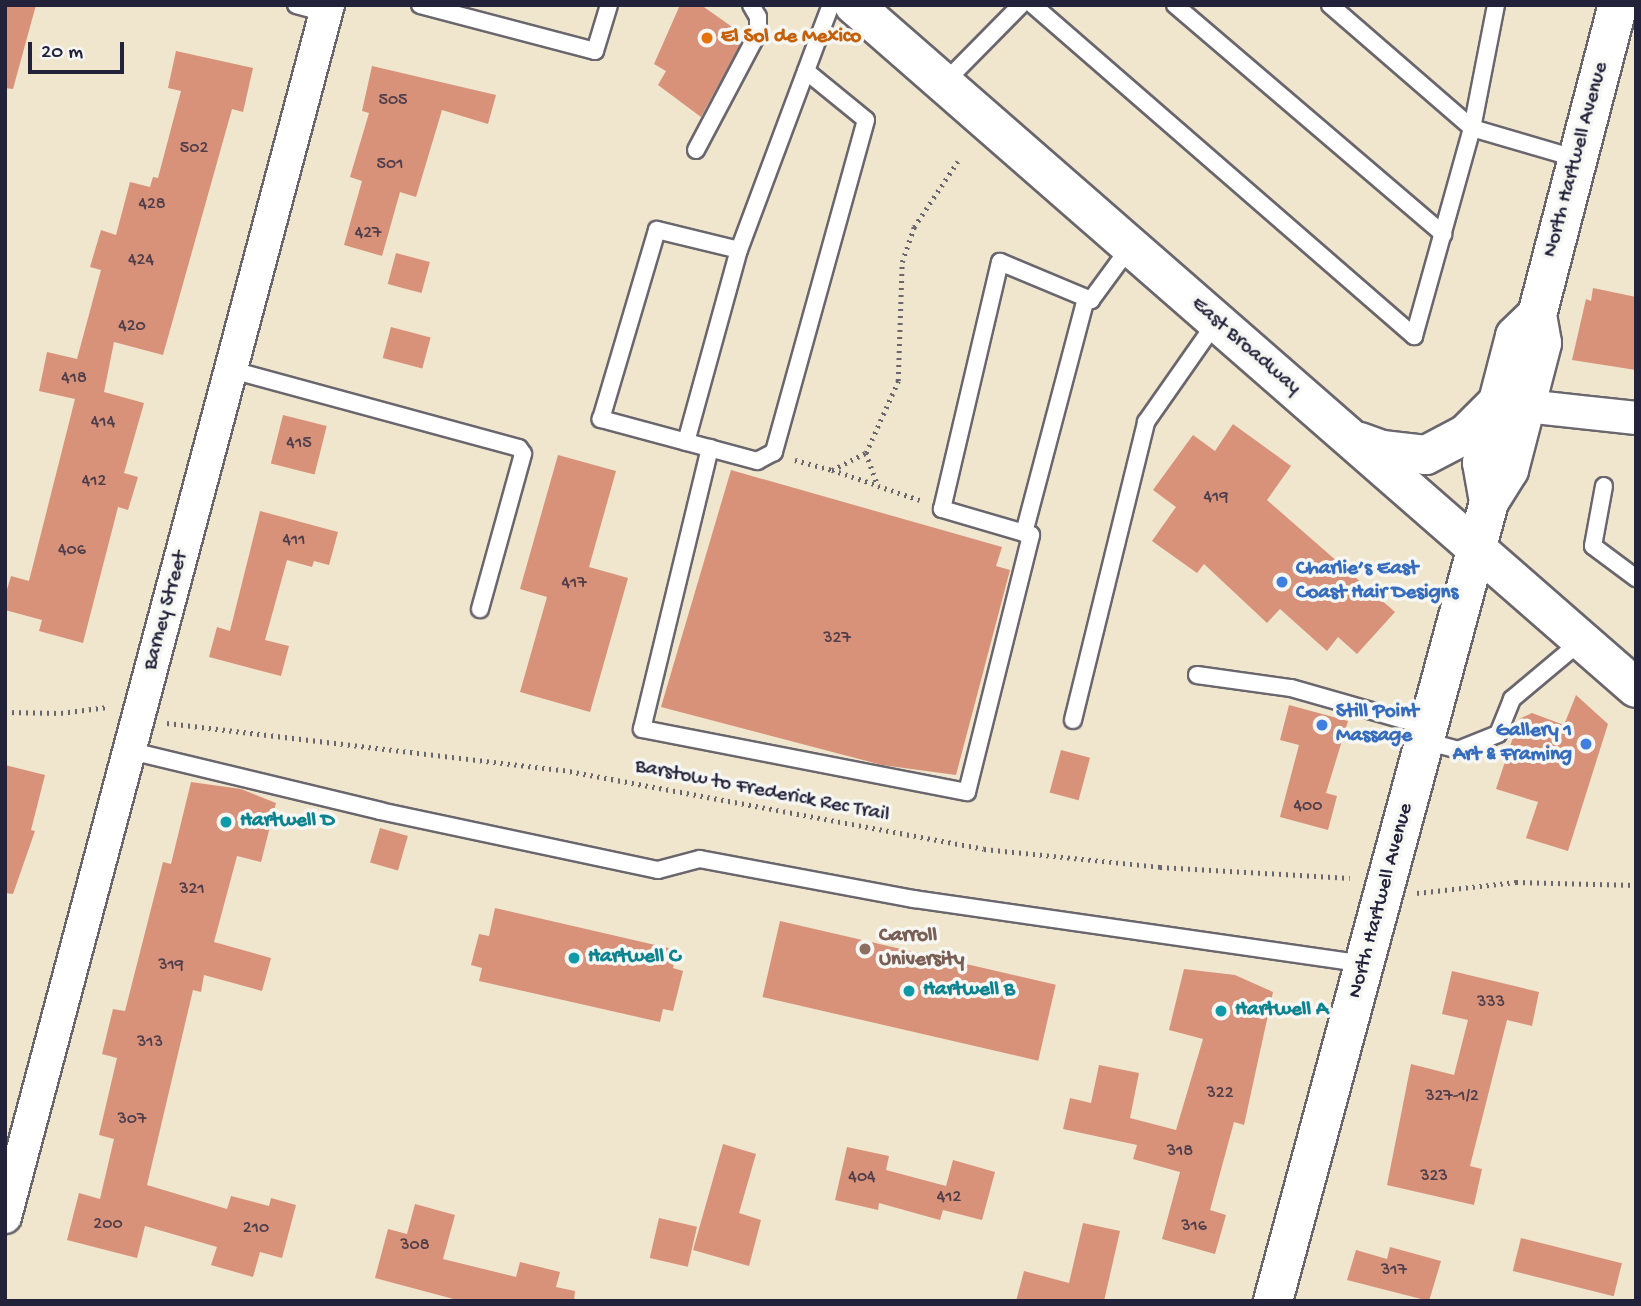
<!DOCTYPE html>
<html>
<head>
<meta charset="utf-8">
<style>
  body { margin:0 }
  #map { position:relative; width:1641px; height:1306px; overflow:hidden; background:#f0e5cd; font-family:"Gochi Hand",sans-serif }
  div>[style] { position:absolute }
  .building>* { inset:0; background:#d8927a; transform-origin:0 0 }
  .path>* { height:4.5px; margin-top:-2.25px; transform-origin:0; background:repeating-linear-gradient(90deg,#6a666e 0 2px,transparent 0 7px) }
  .roads { filter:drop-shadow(2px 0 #6a666e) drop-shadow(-2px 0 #6a666e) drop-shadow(0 2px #6a666e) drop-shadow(0 -2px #6a666e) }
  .lane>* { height:16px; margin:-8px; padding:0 8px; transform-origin:8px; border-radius:8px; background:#fff }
  .street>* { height:32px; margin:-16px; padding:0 16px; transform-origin:16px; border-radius:16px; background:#fff }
  .secondary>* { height:38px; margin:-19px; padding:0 19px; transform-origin:19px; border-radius:19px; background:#fff }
  .dots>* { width:19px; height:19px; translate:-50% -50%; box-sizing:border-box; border:4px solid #f6f6f2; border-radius:50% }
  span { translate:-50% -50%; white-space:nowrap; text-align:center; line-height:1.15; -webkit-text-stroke:7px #f6f6f2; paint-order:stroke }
  .number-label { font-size:18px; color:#503e4b }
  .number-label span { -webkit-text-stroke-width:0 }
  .food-label { font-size:21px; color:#c56008; font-weight:700 }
  .left { translate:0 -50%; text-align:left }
  .street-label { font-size:21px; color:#22223b }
  .shop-label { font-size:21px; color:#366cbe; font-weight:700 }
  .right { translate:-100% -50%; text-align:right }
  .culture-label { font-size:21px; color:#0d838f; font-weight:700 }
  .education-label { font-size:21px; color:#785e54; font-weight:700 }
  .frame { position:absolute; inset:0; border:7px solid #22223b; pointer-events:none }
  .scale { position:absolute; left:28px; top:42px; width:96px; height:32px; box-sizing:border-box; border:4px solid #22223b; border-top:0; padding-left:9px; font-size:21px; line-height:24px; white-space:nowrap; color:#22223b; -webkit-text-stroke:5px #f6f6f2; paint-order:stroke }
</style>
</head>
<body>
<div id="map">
  <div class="building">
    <i style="clip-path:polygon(5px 5px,36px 5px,13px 89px,5px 88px)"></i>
    <i style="clip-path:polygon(680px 5px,701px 5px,745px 36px,701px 117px,658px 85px,666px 71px,654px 64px)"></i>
    <i style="clip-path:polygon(176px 51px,253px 68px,243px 112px,232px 109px,163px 355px,114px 342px,104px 392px,144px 403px,124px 473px,138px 477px,128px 510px,118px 507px,83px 643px,39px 631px,42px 620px,5px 610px,5px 596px,11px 576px,29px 581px,75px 399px,39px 391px,47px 352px,77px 359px,101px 270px,90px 267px,101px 230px,116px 235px,130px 182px,150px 187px,153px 177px,158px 178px,181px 91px,168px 88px)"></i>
    <i style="clip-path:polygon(372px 66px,496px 95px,488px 124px,442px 110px,416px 197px,400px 192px,382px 256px,344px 245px,362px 181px,350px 177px,369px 113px,362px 111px)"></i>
    <i style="left:396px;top:253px;width:35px;height:32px;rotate:15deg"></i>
    <i style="clip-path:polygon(1593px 288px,1636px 297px,1636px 370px,1572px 360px,1586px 299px,1591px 301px)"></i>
    <i style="left:391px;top:327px;width:41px;height:32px;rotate:15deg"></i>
    <i style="left:283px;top:415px;width:45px;height:50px;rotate:14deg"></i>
    <i style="clip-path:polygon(1233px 424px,1291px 466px,1267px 500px,1395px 612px,1357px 654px,1338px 637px,1327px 651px,1280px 609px,1267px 623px,1204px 564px,1197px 573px,1152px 541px,1176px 507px,1153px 490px,1193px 435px,1215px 451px)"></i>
    <i style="clip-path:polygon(558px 455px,616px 471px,589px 567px,628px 578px,590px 712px,520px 692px,547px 597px,520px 589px)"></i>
    <i style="clip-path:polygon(731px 470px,1002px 547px,996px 566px,1010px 570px,956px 775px,882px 765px,661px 707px)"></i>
    <i style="clip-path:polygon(260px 511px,338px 532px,329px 565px,314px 561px,312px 567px,287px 560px,265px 640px,289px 646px,281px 676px,209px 657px,217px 627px,230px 631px)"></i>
    <i style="clip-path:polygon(1576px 695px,1608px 724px,1568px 851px,1526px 838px,1538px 802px,1496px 789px,1519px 719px,1532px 713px,1564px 725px)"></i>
    <i style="clip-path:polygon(1289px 705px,1348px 721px,1326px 793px,1337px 796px,1328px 830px,1280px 817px,1299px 745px,1280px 740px)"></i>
    <i style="left:1061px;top:750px;width:30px;height:44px;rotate:15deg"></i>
    <i style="clip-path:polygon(5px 765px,45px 775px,31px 830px,35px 831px,13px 894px,5px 893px)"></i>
    <i style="clip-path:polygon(191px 782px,241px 789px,276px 803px,261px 862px,237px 856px,214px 942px,271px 958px,262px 991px,204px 975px,201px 992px,193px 990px,147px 1185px,227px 1209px,231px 1196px,269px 1206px,271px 1198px,296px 1205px,282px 1258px,260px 1252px,253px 1277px,211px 1265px,217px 1247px,145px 1226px,137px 1258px,67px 1240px,79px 1193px,100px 1199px,114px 1139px,99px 1135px,117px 1058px,102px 1054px,113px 1009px,125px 1011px,163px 862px,171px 864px)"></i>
    <i style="left:380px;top:828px;width:29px;height:36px;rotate:16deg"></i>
    <i style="clip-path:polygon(495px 908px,677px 950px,673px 968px,683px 971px,673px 1011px,663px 1009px,660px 1022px,479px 981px,482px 968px,471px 965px,479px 934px,489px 936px)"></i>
    <i style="left:780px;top:921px;width:283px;height:78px;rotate:13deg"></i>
    <i style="clip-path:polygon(1184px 969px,1235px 975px,1273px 992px,1244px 1125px,1234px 1122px,1210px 1210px,1226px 1215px,1215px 1254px,1162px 1239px,1180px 1172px,1133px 1159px,1137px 1145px,1063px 1129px,1070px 1098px,1091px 1103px,1099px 1065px,1139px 1073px,1130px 1118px,1176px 1130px,1203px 1039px,1169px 1030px)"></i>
    <i style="clip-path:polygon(1452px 971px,1539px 992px,1532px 1026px,1507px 1020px,1470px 1166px,1482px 1169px,1474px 1205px,1387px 1185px,1411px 1064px,1454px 1075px,1468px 1020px,1442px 1014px)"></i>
    <i style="clip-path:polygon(723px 1144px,756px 1154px,739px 1213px,761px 1220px,749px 1266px,693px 1250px)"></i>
    <i style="clip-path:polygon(847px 1147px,889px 1156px,886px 1170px,946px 1186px,953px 1160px,995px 1172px,982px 1220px,943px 1210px,940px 1220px,879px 1203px,878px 1210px,835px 1200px)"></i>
    <i style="clip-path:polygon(415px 1204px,455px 1215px,443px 1259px,516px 1277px,520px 1262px,560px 1272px,556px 1287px,575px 1291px,574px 1301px,461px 1301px,375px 1278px,388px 1229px,407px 1234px)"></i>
    <i style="left:659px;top:1218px;width:39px;height:41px;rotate:13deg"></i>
    <i style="clip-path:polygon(1083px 1223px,1120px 1231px,1104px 1301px,1016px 1301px,1024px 1271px,1069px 1283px)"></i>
    <i style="left:1521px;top:1238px;width:104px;height:34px;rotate:14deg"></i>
    <i style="clip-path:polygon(1390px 1247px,1441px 1261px,1429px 1301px,1347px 1280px,1356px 1250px,1387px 1259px)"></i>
  </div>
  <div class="path">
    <i style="left:866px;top:453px;width:35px;rotate:70deg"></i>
    <i style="left:878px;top:486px;width:44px;rotate:18.4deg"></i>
    <i style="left:795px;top:460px;width:38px;rotate:15deg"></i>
    <i style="left:832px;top:470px;width:38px;rotate:-27deg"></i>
    <i style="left:866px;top:453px;width:79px;rotate:-66deg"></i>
    <i style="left:898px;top:381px;width:119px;rotate:-88.1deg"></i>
    <i style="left:902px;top:262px;width:37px;rotate:-71deg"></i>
    <i style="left:914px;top:227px;width:79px;rotate:-56.3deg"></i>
    <i style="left:832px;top:470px;width:47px;rotate:18.4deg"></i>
    <i style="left:5px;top:712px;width:56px;rotate:1deg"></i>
    <i style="left:61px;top:713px;width:47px;rotate:-7.3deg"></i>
    <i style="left:167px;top:723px;width:399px;rotate:6.8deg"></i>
    <i style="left:563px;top:770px;width:428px;rotate:10.6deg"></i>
    <i style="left:984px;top:849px;width:177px;rotate:5.8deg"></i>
    <i style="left:1160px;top:867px;width:190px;rotate:3.3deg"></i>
    <i style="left:1417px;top:893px;width:100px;rotate:-6.3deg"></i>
    <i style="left:1516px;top:882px;width:120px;rotate:1.4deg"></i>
  </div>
  <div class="roads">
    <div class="lane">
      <i style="left:296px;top:5px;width:31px;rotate:15deg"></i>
      <i style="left:420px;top:5px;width:181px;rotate:14.7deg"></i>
      <i style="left:595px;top:51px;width:48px;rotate:-73.1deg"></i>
      <i style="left:1033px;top:5px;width:505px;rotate:40.98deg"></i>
      <i style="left:1414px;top:336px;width:216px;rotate:-74.4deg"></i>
      <i style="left:1472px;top:128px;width:188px;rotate:-139.1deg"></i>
      <i style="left:1175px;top:5px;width:353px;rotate:40.5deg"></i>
      <i style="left:1496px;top:5px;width:125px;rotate:101deg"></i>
      <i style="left:1472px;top:128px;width:110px;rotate:16.3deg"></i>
      <i style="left:806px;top:71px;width:77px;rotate:39.2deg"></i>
      <i style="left:866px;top:120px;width:345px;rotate:105.5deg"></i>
      <i style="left:774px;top:452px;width:19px;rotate:152deg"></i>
      <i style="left:757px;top:461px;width:162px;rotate:-164.9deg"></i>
      <i style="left:601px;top:419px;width:197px;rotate:-73.5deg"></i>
      <i style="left:657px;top:230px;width:84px;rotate:13.7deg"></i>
      <i style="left:739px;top:250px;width:228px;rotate:-69.5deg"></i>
      <i style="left:819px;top:36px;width:33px;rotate:-69deg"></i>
      <i style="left:944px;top:83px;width:110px;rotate:-45.4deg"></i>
      <i style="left:696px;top:150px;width:132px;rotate:-62.1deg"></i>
      <i style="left:758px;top:33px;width:16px;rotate:-90deg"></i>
      <i style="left:758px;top:17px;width:14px;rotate:-120deg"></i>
      <i style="left:232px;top:370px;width:297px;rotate:15.2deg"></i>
      <i style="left:519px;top:448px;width:7px;rotate:56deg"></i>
      <i style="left:523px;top:454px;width:161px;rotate:105.5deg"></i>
      <i style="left:686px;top:442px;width:199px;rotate:-74.6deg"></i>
      <i style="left:710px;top:448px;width:289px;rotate:103.6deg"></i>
      <i style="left:642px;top:729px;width:331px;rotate:11deg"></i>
      <i style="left:967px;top:792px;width:265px;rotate:-76deg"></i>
      <i style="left:1031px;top:535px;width:93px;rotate:-163.7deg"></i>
      <i style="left:942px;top:509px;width:254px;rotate:-76.8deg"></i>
      <i style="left:1000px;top:262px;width:99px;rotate:22.7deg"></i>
      <i style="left:1091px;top:300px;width:66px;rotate:-53.7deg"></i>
      <i style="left:1604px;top:486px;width:61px;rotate:100.4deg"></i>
      <i style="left:1593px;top:546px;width:54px;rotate:36.7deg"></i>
      <i style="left:1024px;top:533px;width:243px;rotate:-75.2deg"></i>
      <i style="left:1197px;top:675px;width:95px;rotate:7.9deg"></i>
      <i style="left:1291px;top:688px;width:142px;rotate:15.9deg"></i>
      <i style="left:1073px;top:720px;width:307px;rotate:-76.2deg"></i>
      <i style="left:1146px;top:422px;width:122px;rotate:-55deg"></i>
      <i style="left:1425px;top:741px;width:34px;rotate:15deg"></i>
      <i style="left:1458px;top:750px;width:43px;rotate:-21.8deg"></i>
      <i style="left:1498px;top:734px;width:38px;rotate:-68deg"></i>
      <i style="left:1512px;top:699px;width:90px;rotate:-40deg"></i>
      <i style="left:131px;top:751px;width:256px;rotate:13.5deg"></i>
      <i style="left:380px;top:811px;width:284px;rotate:12deg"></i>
      <i style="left:658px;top:870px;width:43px;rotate:-14.7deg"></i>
      <i style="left:700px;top:859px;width:218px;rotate:10.6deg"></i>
      <i style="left:914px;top:899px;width:456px;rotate:8.2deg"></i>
    </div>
    <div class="street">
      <i style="left:1526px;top:406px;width:111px;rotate:6.2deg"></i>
      <i style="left:5px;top:1217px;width:1254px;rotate:-75.08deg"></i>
    </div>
    <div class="secondary">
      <i style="left:854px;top:5px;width:1038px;rotate:41.13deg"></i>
      <i style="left:1360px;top:442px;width:23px;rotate:20deg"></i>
      <i style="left:1382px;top:450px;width:44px;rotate:6.5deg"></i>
      <i style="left:1426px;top:455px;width:45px;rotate:-27.7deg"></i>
      <i style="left:1466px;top:434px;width:45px;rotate:-45deg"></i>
      <i style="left:1489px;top:502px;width:40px;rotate:-100deg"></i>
      <i style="left:1482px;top:463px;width:131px;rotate:-75.4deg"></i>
      <i style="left:1515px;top:336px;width:30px;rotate:-44deg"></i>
      <i style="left:1273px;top:1301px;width:828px;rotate:-74.87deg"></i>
      <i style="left:1489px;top:502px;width:38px;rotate:-58deg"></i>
      <i style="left:1509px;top:470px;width:131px;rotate:-75.4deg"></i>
      <i style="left:1542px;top:343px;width:28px;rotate:-100deg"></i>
      <i style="left:1537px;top:315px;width:320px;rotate:-75.4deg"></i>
    </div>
  </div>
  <div class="dots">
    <i style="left:707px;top:38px;background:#e8710a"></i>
    <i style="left:1282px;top:582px;background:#3f7fe0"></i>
    <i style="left:1322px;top:725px;background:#3f7fe0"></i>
    <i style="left:1586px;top:744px;background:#3f7fe0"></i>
    <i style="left:226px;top:822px;background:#0f9aa8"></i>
    <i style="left:865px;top:949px;background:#8d6e63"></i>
    <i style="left:574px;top:958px;background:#0f9aa8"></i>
    <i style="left:909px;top:991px;background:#0f9aa8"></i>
    <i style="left:1221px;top:1011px;background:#0f9aa8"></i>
  </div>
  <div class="number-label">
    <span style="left:393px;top:101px">505</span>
    <span style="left:194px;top:149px">502</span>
    <span style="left:390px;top:165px">501</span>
    <span style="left:152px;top:205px">428</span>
    <span style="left:368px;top:234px">427</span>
    <span style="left:141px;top:261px">424</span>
    <span style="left:132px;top:327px">420</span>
    <span style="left:74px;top:379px">418</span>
    <span style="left:103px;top:423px">414</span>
    <span style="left:299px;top:444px">415</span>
    <span style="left:94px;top:482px">412</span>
    <span style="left:1216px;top:498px">419</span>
    <span style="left:294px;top:541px">411</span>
    <span style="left:72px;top:551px">406</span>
    <span style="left:574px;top:584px">417</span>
    <span style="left:837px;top:639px">327</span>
    <span style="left:1308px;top:807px">400</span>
    <span style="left:192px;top:890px">321</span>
    <span style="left:171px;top:966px">319</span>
    <span style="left:1491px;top:1003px">333</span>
    <span style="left:150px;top:1043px">313</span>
    <span style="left:1220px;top:1094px">322</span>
    <span style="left:1452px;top:1097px">327-1/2</span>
    <span style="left:132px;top:1120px">307</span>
    <span style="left:1180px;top:1152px">318</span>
    <span style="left:1434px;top:1177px">323</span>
    <span style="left:862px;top:1178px">404</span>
    <span style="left:949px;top:1198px">412</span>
    <span style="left:108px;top:1225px">200</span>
    <span style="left:1194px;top:1227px">316</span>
    <span style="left:256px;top:1229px">210</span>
    <span style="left:415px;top:1246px">308</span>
    <span style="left:1394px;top:1271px">317</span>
  </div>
  <div class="food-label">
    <span class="left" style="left:721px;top:38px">El Sol de Mexico</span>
  </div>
  <div class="street-label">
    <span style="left:1577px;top:160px;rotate:-75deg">North Hartwell Avenue</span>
    <span style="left:1245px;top:347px;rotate:41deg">East Broadway</span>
    <span style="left:167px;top:611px;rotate:-75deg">Barney Street</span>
    <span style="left:762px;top:792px;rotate:11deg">Barstow to Frederick Rec Trail</span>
    <span style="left:1382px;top:901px;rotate:-75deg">North Hartwell Avenue</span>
  </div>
  <div class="shop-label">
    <span class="left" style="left:1296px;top:582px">Charlie’s East<br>Coast Hair Designs</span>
    <span class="left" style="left:1336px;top:725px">Still Point<br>Massage</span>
    <span class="right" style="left:1572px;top:744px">Gallery 1<br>Art &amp; Framing</span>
  </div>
  <div class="culture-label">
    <span class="left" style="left:240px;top:822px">Hartwell D</span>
    <span class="left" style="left:588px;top:958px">Hartwell C</span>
    <span class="left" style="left:923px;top:991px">Hartwell B</span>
    <span class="left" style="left:1235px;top:1011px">Hartwell A</span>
  </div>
  <div class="education-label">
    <span class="left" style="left:879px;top:949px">Carroll<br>University</span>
  </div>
  <div class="frame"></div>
  <div class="scale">20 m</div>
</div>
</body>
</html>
